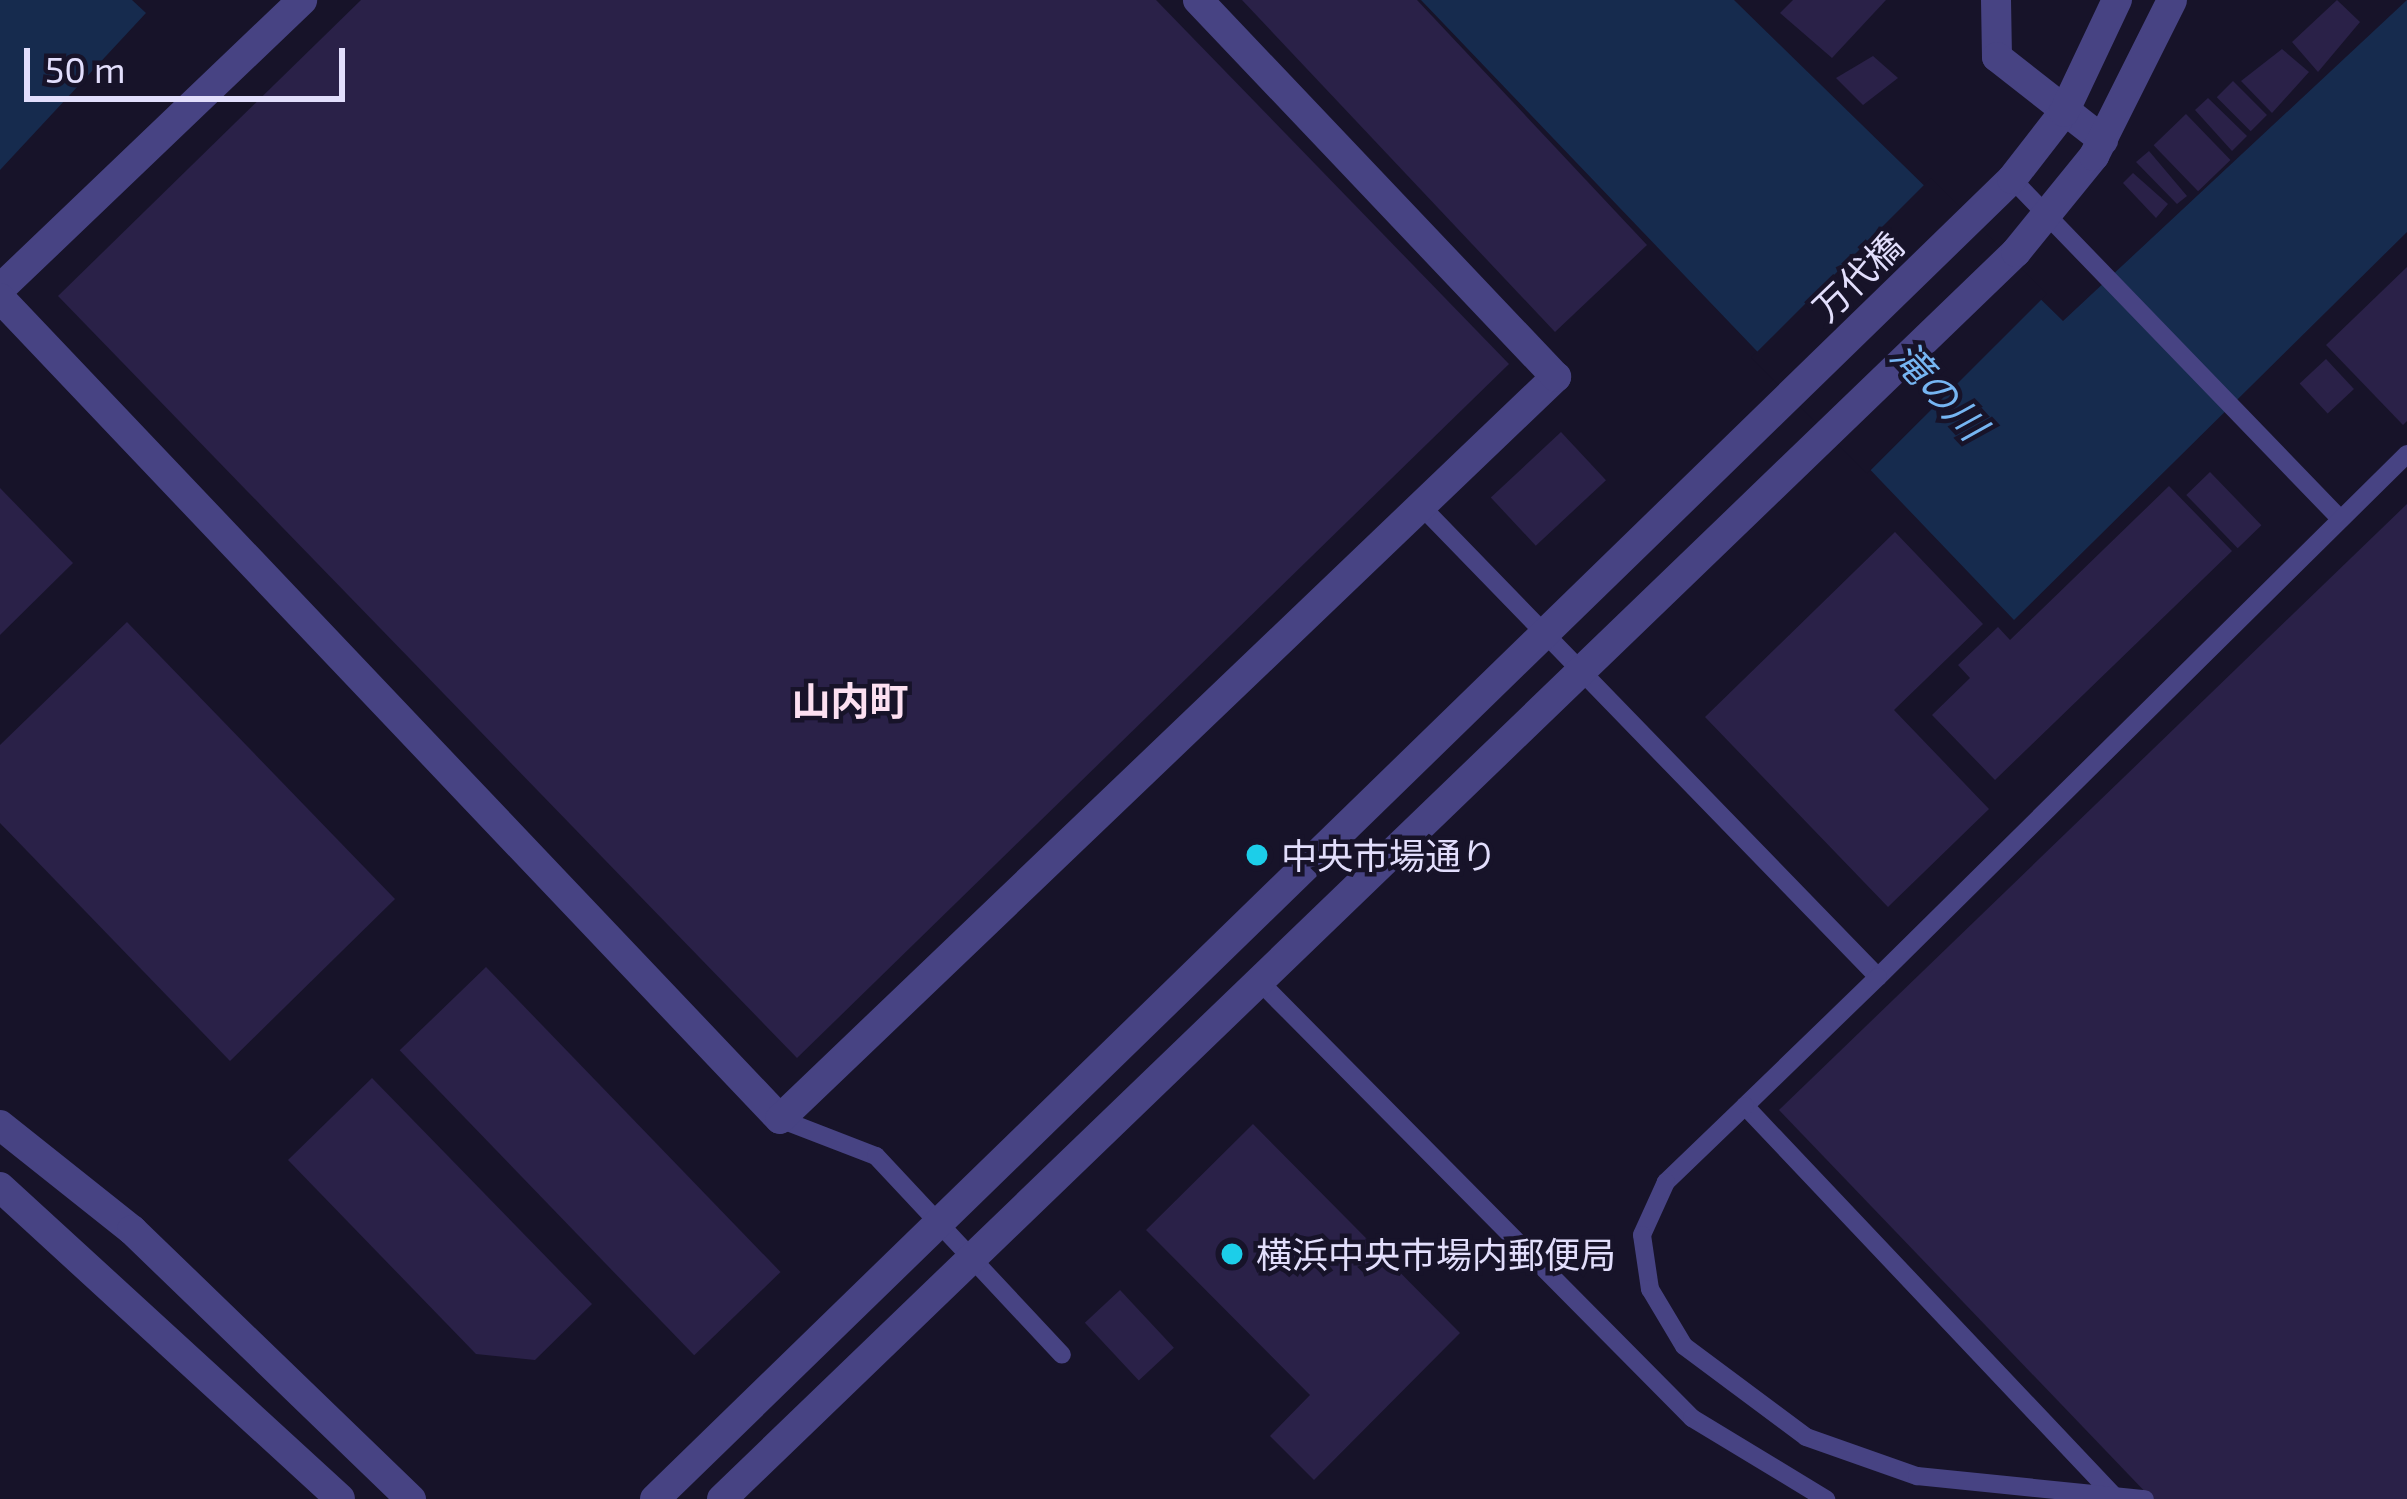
<!DOCTYPE html>
<html>
<head>
<meta charset="utf-8">
<style>
  body { margin:0 }
  #map { position:relative; width:2407px; height:1499px; overflow:hidden; background:#171329; font-family:"Exo 2","Noto Sans JP",sans-serif }
  div>[style] { position:absolute }
  .water>* { inset:0; background:#162b4e }
  .pier>* { inset:0; background:#171329; transform-origin:0 0 }
  .building>* { inset:0; background:#2a2148; transform-origin:0 0 }
  .service>* { height:18px; margin:-9px; padding:0 9px; transform-origin:9px; border-radius:9px; background:#474383 }
  .minor>* { height:30px; margin:-15px; padding:0 15px; transform-origin:15px; border-radius:15px; background:#474383 }
  .tertiary>* { height:30px; margin:-15px; padding:0 15px; transform-origin:15px; border-radius:15px; background:#474383 }
  .service-bridge>* { height:18px; margin:-9px; padding:0 9px; transform-origin:9px; border-radius:9px; background:#474383 }
  .dots>* { width:33px; height:33px; translate:-50% -50%; box-sizing:border-box; border:6px solid #171329; border-radius:50% }
  span { translate:-50% -50%; white-space:nowrap; text-align:center; line-height:1.15; -webkit-text-stroke:9px #171329; paint-order:stroke }
  .street-label { font-size:36px; color:#e2defc }
  .poi-label { font-size:36px; color:#e2defc }
  .left { translate:0 -50%; text-align:left }
  .water-label { font-size:39px; color:#76b5f2; font-style:italic }
  .neighbourhood-label { font-size:39px; color:#fce0f1; font-weight:700 }
  .scale { position:absolute; left:24px; top:48px; width:321px; height:54px; box-sizing:border-box; border:6px solid #e2defc; border-top:0; padding-left:15px; font-size:36px; line-height:42px; white-space:nowrap; color:#e2defc; -webkit-text-stroke:9px #171329; paint-order:stroke }
</style>
</head>
<body>
<div id="map">
  <div class="water">
    <i style="clip-path:polygon(0 0,132px 0,146px 13px,0 170px)"></i>
    <i style="clip-path:polygon(1421px 0,1734px 0,2063px 321px,2407px 0,2407px 232px,2014px 620px)"></i>
  </div>
  <div class="pier">
    <i style="left:1931px;top:178px;width:164px;height:254px;rotate:45deg"></i>
  </div>
  <div class="building">
    <i style="clip-path:polygon(361px 0,1156px 0,1509px 364px,797px 1058px,58px 296px)"></i>
    <i style="clip-path:polygon(1242px 0,1417px 0,1647px 245px,1555px 332px)"></i>
    <i style="clip-path:polygon(1793px 0,1886px 0,1832px 58px,1780px 13px)"></i>
    <i style="clip-path:polygon(2337px 0,2360px 22px,2318px 72px,2292px 42px)"></i>
    <i style="clip-path:polygon(2282px 49px,2309px 72px,2272px 113px,2241px 81px)"></i>
    <i style="clip-path:polygon(1873px 56px,1898px 78px,1863px 105px,1836px 78px)"></i>
    <i style="left:2233px;top:81px;width:48px;height:23px;rotate:45deg"></i>
    <i style="clip-path:polygon(2208px 98px,2247px 136px,2232px 151px,2195px 110px)"></i>
    <i style="left:2186px;top:114px;width:64px;height:45px;rotate:46deg"></i>
    <i style="clip-path:polygon(2149px 151px,2187px 196px,2177px 204px,2136px 162px)"></i>
    <i style="clip-path:polygon(2133px 173px,2168px 204px,2156px 218px,2123px 183px)"></i>
    <i style="clip-path:polygon(2407px 267px,2407px 421px,2403px 425px,2326px 345px)"></i>
    <i style="left:2326px;top:359px;width:41px;height:36px;rotate:47deg"></i>
    <i style="left:1561px;top:432px;width:66px;height:96px;rotate:47deg"></i>
    <i style="left:2210px;top:472px;width:74px;height:33px;rotate:46deg"></i>
    <i style="clip-path:polygon(2169px 486px,2232px 551px,1995px 780px,1932px 715px,1970px 678px,1958px 665px,1998px 627px,2010px 640px)"></i>
    <i style="clip-path:polygon(0 488px,73px 563px,0 635px)"></i>
    <i style="clip-path:polygon(2407px 504px,2407px 1499px,2152px 1499px,1779px 1110px)"></i>
    <i style="clip-path:polygon(1895px 532px,1983px 624px,1894px 710px,1989px 809px,1888px 907px,1705px 717px)"></i>
    <i style="clip-path:polygon(127px 622px,395px 899px,230px 1061px,0 823px,0 745px)"></i>
    <i style="left:486px;top:967px;width:424px;height:120px;rotate:46deg"></i>
    <i style="clip-path:polygon(372px 1078px,592px 1304px,535px 1360px,476px 1354px,288px 1160px)"></i>
    <i style="clip-path:polygon(1253px 1124px,1460px 1333px,1314px 1480px,1270px 1436px,1310px 1395px,1146px 1230px)"></i>
    <i style="left:1120px;top:1290px;width:79px;height:48px;rotate:47deg"></i>
  </div>
  <div class="service">
    <i style="left:2012px;top:179px;width:471px;rotate:46deg"></i>
    <i style="left:1421px;top:506px;width:656px;rotate:45.86deg"></i>
    <i style="left:1878px;top:977px;width:744px;rotate:-44.67deg"></i>
    <i style="left:1878px;top:977px;width:185px;rotate:135.9deg"></i>
    <i style="left:1745px;top:1106px;width:541px;rotate:46.57deg"></i>
    <i style="left:1260px;top:982px;width:614px;rotate:45.26deg"></i>
    <i style="left:1692px;top:1418px;width:157px;rotate:31.2deg"></i>
    <i style="left:780px;top:1119px;width:103px;rotate:21.1deg"></i>
    <i style="left:876px;top:1156px;width:272px;rotate:46.9deg"></i>
  </div>
  <div class="minor">
    <i style="left:0;top:289px;width:418px;rotate:-43.7deg"></i>
    <i style="left:0;top:298px;width:1132px;rotate:46.47deg"></i>
    <i style="left:780px;top:1119px;width:1074px;rotate:-43.72deg"></i>
    <i style="left:1556px;top:377px;width:520px;rotate:-133.52deg"></i>
  </div>
  <div class="tertiary">
    <i style="left:1996px;top:0;width:57px;rotate:89deg"></i>
    <i style="left:1997px;top:57px;width:135px;rotate:38.1deg"></i>
    <i style="left:0;top:1125px;width:169px;rotate:38.5deg"></i>
    <i style="left:132px;top:1230px;width:388px;rotate:44deg"></i>
    <i style="left:0;top:1187px;width:461px;rotate:42.5deg"></i>
    <i style="left:655px;top:1499px;width:1893px;rotate:-44.21deg"></i>
    <i style="left:2012px;top:179px;width:85px;rotate:-52.2deg"></i>
    <i style="left:2064px;top:112px;width:124px;rotate:-64.7deg"></i>
    <i style="left:722px;top:1499px;width:1797px;rotate:-43.94deg"></i>
    <i style="left:2016px;top:252px;width:124px;rotate:-50.9deg"></i>
    <i style="left:2094px;top:156px;width:174px;rotate:-63.4deg"></i>
  </div>
  <div class="service-bridge">
    <i style="left:1745px;top:1106px;width:110px;rotate:136.1deg"></i>
    <i style="left:1666px;top:1182px;width:58px;rotate:114.4deg"></i>
    <i style="left:1642px;top:1235px;width:55px;rotate:81.6deg"></i>
    <i style="left:1650px;top:1289px;width:66px;rotate:59.2deg"></i>
    <i style="left:1684px;top:1346px;width:152px;rotate:36.7deg"></i>
    <i style="left:1806px;top:1437px;width:118px;rotate:19.4deg"></i>
    <i style="left:1917px;top:1476px;width:229px;rotate:5.8deg"></i>
  </div>
  <div class="dots">
    <i style="left:1257px;top:855px;background:#1ccee9"></i>
    <i style="left:1232px;top:1254px;background:#1ccee9"></i>
  </div>
  <div class="street-label">
    <span style="left:1857px;top:276px;rotate:-44deg">万代橋</span>
  </div>
  <div class="poi-label">
    <span class="left" style="left:1281px;top:855px">中央市場通り</span>
    <span class="left" style="left:1256px;top:1254px">横浜中央市場内郵便局</span>
  </div>
  <div class="water-label">
    <span style="left:1939px;top:390px;rotate:47deg">滝の川</span>
  </div>
  <div class="neighbourhood-label">
    <span style="left:850px;top:700px">山内町</span>
  </div>
  <div class="scale">50 m</div>
</div>
</body>
</html>
